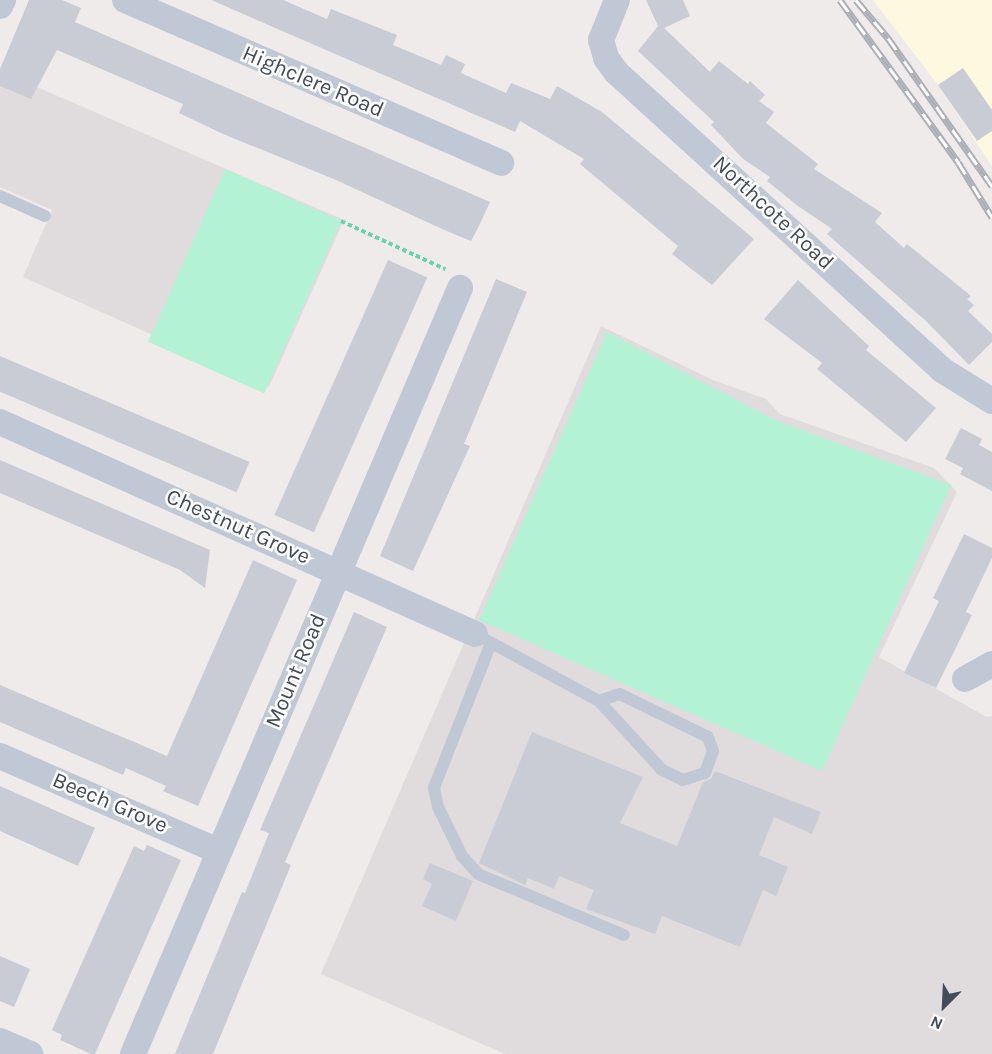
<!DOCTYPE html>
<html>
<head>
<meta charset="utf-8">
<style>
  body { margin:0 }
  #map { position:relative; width:992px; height:1054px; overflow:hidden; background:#efebeb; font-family:Karla,sans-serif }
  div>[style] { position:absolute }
  .commercial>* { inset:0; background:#fdf9e0 }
  .education>* { inset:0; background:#e0dcdd }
  .green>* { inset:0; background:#b3f2d4; transform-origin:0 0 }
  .building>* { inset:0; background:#c9ccd4; transform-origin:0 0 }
  .path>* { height:4px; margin-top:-2px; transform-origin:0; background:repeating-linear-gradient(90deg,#69d3ad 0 4.5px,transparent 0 7.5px) }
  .service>* { height:12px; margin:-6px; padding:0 6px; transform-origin:6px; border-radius:6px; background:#c0c8d5 }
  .minor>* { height:26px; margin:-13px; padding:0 13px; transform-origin:13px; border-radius:13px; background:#c0c8d5 }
  .rail>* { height:7px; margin-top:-3.5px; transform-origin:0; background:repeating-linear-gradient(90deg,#fff 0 14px,#adafb7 0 28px); box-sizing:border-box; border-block:2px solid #adafb7 }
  span { translate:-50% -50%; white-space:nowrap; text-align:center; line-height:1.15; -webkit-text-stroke:5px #fff; paint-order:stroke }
  .street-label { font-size:22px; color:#424c5a }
  .north { position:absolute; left:914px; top:976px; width:60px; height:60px; -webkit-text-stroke:4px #fff; paint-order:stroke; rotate:204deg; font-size:16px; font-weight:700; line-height:24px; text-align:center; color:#424c5a }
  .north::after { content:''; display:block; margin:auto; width:21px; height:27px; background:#424c5a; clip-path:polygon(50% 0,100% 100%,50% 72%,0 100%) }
</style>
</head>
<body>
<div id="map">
  <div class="commercial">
    <i style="clip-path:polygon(873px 0,992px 0,992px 166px,938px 85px)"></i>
  </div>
  <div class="education">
    <i style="clip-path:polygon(0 71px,344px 220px,269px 387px,23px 277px,52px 210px,0 187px)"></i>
    <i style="clip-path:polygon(601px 326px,713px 380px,766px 399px,780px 414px,934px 468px,957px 492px,879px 657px,987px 717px,992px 716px,992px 1054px,505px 1054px,321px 974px)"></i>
  </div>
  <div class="green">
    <i style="left:225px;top:169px;width:127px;height:189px;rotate:24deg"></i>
    <i style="clip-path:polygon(607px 332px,775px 420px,951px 485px,822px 771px,479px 620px)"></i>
  </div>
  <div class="building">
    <i style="clip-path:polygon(29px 0,62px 0,81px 8px,75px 22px,490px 202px,478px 228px,471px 241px,442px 229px,336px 180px,223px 134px,179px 113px,183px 104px,57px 50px,31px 99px,0 86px,0 69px)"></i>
    <i style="clip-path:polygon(211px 0,283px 0,327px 19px,331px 9px,397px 35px,393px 45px,441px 65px,446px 55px,465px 64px,461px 73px,506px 93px,511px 83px,550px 99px,557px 86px,602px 112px,754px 239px,712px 285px,672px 254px,678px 246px,580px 164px,584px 159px,520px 121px,515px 132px)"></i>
    <i style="clip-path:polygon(646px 0,683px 0,690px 16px,664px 28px,710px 72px,719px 61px,748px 84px,750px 81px,765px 95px,759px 101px,774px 112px,766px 123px,818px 164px,814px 169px,882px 213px,875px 222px,904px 248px,907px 244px,971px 296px,967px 299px,974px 305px,968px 311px,992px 334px,992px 342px,969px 365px,927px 322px,827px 234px,832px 229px,798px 206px,767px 181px,770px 177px,743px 159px,711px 125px,714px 122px,638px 51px,658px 26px)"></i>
    <i style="clip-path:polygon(963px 68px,992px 110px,992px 131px,977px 141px,938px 85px)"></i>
    <i style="left:388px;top:260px;width:43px;height:279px;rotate:24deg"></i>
    <i style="clip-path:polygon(496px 279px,527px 292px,464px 444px,470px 446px,413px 571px,380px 556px)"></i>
    <i style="clip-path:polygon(798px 280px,869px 346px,866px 350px,936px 408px,906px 442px,817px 369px,822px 363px,764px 319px)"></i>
    <i style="left:0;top:356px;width:271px;height:33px;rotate:23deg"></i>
    <i style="clip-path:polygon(961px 428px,982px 439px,979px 445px,992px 452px,992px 491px,960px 474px,963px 468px,945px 459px)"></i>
    <i style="clip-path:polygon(0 460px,210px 550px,205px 588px,180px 570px,0 493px)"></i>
    <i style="clip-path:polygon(964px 534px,992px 548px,992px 558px,966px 612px,972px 615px,936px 688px,904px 673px,939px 601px,933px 598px)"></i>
    <i style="clip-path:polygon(253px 560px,297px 580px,198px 806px,163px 791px,166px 786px,126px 768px,123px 775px,0 722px,0 685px,167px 756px)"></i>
    <i style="clip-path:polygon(354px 612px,387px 627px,285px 862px,291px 865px,213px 1054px,175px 1054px,242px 892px,245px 893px,269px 833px,260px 830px)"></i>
    <i style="clip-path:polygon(532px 732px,643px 777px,620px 823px,677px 846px,703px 782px,711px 779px,715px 771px,821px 812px,812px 834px,774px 817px,759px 855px,788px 867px,776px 896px,763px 890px,740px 947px,662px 916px,655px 934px,586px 909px,594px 890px,559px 876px,554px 889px,528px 878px,525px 885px,479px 863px)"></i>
    <i style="clip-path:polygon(0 786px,95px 828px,78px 866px,0 831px)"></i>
    <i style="clip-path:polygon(147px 845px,181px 860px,95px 1054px,91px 1054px,60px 1040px,62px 1035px,52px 1030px,134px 846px,144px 851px)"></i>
    <i style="clip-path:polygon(430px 863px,473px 881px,456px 921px,422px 906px,432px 884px,423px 879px)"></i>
    <i style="clip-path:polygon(0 956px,30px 969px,14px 1007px,0 1001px)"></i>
  </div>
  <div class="path">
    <i style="left:341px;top:221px;width:115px;rotate:24.8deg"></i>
  </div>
  <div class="service">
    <i style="left:0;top:196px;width:49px;rotate:24deg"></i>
    <i style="left:475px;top:634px;width:141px;rotate:28.4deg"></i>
    <i style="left:599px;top:701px;width:93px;rotate:47.6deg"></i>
    <i style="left:662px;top:770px;width:23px;rotate:25deg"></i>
    <i style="left:683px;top:780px;width:23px;rotate:-18deg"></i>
    <i style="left:705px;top:773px;width:23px;rotate:-70deg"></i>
    <i style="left:713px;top:751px;width:15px;rotate:-110deg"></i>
    <i style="left:708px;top:737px;width:98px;rotate:-154deg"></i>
    <i style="left:620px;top:694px;width:22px;rotate:162deg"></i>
    <i style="left:491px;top:643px;width:156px;rotate:111.5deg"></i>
    <i style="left:434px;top:788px;width:19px;rotate:78deg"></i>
    <i style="left:438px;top:807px;width:55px;rotate:63.9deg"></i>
    <i style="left:462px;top:856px;width:24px;rotate:48deg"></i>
    <i style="left:478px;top:874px;width:158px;rotate:22.7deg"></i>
  </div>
  <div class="minor">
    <i style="left:125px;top:0;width:410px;rotate:23.4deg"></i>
    <i style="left:617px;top:0;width:43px;rotate:111.8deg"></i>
    <i style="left:601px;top:40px;width:19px;rotate:74deg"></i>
    <i style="left:606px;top:58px;width:17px;rotate:54deg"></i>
    <i style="left:616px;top:72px;width:442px;rotate:42.4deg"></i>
    <i style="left:942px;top:370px;width:59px;rotate:31.8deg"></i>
    <i style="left:0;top:6px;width:7px;rotate:-63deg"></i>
    <i style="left:0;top:422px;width:520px;rotate:24.05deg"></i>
    <i style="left:965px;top:679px;width:31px;rotate:-29deg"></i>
    <i style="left:0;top:756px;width:239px;rotate:23.5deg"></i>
    <i style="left:0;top:1041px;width:33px;rotate:23deg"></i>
    <i style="left:133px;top:1054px;width:833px;rotate:-66.88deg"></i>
  </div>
  <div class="rail">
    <i style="left:840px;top:0;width:200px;rotate:53.9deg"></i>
    <i style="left:958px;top:162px;width:65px;rotate:58.3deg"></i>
    <i style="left:856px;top:0;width:50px;rotate:49.9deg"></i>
    <i style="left:888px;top:38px;width:181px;rotate:54.9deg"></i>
  </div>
  <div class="street-label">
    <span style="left:313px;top:82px;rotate:23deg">Highclere Road</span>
    <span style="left:773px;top:213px;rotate:43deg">Northcote Road</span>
    <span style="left:238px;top:527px;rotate:24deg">Chestnut Grove</span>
    <span style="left:296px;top:671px;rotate:-67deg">Mount Road</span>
    <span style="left:110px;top:803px;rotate:23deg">Beech Grove</span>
  </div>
  <div class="north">N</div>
</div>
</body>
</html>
